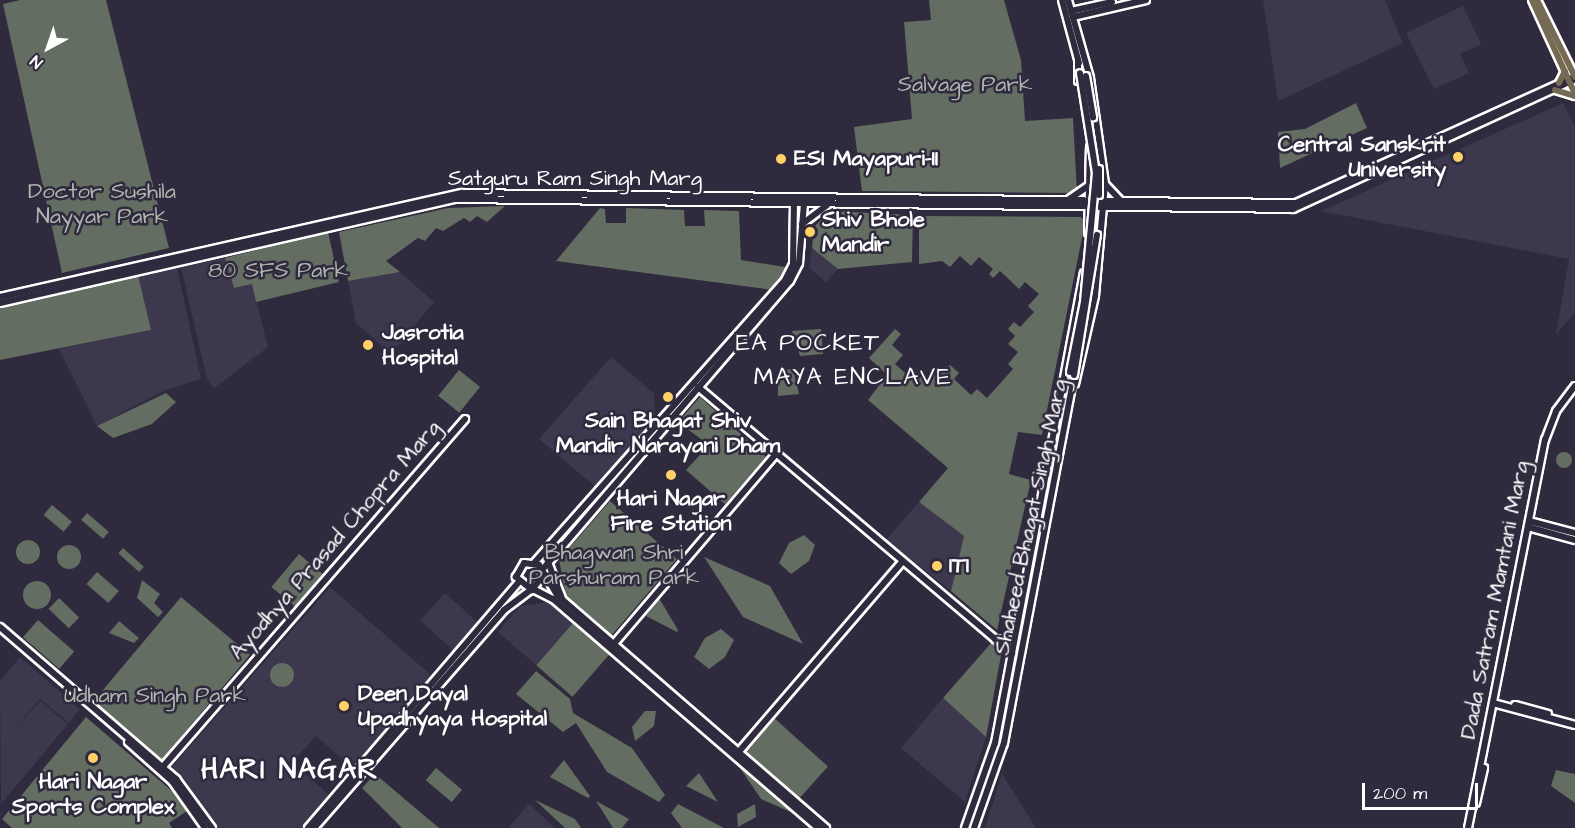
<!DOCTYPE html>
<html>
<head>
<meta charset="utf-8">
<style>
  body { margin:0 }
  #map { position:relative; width:1575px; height:828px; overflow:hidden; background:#2f2a3d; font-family:"Architects Daughter",sans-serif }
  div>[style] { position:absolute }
  .built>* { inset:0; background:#3e384e; transform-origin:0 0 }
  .green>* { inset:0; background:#636d61; transform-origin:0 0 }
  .round { border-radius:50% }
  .roads { filter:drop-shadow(2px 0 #fff) drop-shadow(-2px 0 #fff) drop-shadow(0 2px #fff) drop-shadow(0 -2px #fff) }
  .secondary>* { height:6px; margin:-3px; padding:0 3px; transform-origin:3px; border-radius:3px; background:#2f2a3d }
  .primary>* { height:6px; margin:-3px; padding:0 3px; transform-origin:3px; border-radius:3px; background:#776a54 }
  .bridges { filter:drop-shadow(2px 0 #fff) drop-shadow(-2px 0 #fff) drop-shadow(0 2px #fff) drop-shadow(0 -2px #fff) }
  .secondary-bridge>* { height:6px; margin:-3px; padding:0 3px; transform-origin:3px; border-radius:3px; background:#2f2a3d }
  .dots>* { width:16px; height:16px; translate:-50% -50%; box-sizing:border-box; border:3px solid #2f2a3d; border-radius:50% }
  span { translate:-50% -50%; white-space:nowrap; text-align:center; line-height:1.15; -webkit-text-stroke:5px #2f2a3d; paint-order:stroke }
  .park-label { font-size:22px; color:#b1b6b0 }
  .poi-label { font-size:22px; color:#fff; font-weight:700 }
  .right { translate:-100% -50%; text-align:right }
  .left { translate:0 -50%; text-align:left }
  .street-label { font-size:22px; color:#fff }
  .neighbourhood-label { font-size:24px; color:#fff; letter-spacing:1.5px }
  .district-label { font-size:28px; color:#fff; font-weight:700; letter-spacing:1.5px }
  .north { position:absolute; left:18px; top:18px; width:60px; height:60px; -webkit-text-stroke:4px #2f2a3d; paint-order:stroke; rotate:220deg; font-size:16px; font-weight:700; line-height:24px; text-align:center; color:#fff }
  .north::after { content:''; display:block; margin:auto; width:21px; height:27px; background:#fff; clip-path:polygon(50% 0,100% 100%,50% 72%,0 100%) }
  .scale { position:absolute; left:1362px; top:783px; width:116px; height:27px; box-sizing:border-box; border:3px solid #fff; border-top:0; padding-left:8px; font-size:18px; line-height:21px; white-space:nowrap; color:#fff; -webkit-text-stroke:4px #2f2a3d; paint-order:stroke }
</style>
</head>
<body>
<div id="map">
  <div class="built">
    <i style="clip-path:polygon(1263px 0,1385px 0,1403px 43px,1278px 101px)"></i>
    <i style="clip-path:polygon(1463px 6px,1481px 44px,1460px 54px,1469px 73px,1434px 89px,1406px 33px)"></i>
    <i style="clip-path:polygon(1563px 103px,1575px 127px,1575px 313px,1556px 334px,1569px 259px,1321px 211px)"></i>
    <i style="clip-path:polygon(812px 248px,838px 269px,826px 282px,809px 268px)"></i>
    <i style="clip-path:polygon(225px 258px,234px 288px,252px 284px,268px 347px,214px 388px,207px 379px,181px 267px)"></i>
    <i style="clip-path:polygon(177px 268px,201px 379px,165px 390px,97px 426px,59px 349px,151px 330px,138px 275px)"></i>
    <i style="clip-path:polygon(400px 272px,434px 302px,391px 354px,356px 323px,348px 281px)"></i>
    <i style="clip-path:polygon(611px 357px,654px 393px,655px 424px,599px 490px,539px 439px)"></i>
    <i style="clip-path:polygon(919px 502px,964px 536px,951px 591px,886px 540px)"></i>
    <i style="clip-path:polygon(330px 587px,431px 675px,354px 769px,316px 736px,292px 762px,330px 796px,302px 828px,218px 828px,171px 768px)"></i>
    <i style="left:445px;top:593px;width:50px;height:37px;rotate:42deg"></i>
    <i style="clip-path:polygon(550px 602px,573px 623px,536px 665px,498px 632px,520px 606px)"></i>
    <i style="clip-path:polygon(20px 657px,80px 709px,69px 723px,40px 699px,9px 735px,40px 701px,68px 724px,1px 804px,0 681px)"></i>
    <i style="clip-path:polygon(943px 698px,986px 737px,965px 802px,901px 748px)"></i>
    <i style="clip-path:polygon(1002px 774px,1036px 828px,985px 828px)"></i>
    <i style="clip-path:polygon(529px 804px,555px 828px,508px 828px)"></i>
  </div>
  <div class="green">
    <i style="clip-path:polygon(20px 0,106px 0,169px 248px,62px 273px,3px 4px)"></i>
    <i style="clip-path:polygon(929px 0,1004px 0,1021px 60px,1025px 121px,1073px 118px,1077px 193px,862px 191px,854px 127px,912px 119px,904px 22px,931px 20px)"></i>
    <i style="clip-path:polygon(1356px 103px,1367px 128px,1280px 168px,1278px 132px,1305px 129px)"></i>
    <i style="clip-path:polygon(505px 206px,487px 222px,477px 216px,470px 222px,464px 218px,443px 231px,436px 228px,425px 241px,418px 238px,386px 261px,400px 272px,348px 281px,339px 232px,448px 208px)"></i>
    <i style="clip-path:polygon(600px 208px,605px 209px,606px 223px,626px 223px,626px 208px,684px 210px,685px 226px,705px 226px,704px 210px,739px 211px,741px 260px,791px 268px,773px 290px,556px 261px)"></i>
    <i style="clip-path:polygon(830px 211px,913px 215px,912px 262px,838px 269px,812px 248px,814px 227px)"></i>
    <i style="clip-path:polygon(919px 216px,1081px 217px,1085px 223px,1042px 435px,1018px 432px,1009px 474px,1031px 480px,997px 630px,951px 591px,964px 536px,919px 502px,948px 468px,868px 400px,887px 375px,869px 358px,895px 329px,901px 334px,892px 345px,903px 355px,895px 364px,911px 378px,916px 372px,925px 380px,937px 367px,943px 373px,950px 365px,959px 373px,954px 379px,971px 395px,977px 389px,987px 398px,1013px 369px,1008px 364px,1018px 352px,1008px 344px,1015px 336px,1008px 329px,1014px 322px,1020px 327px,1034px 312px,1028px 306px,1039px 294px,1025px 282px,1019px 289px,1000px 271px,993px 278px,989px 274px,993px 269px,979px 257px,971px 266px,960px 256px,950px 267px,942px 261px,919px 264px)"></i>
    <i style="clip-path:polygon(328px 232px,339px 282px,256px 302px,252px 284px,234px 288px,225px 258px)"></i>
    <i style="clip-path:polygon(138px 275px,151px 330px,0 360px,0 308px)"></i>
    <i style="clip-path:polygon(821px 329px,823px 354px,800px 356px,792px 331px)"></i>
    <i style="clip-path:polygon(793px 369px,799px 394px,778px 396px,778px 371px)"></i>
    <i style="left:459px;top:370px;width:27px;height:33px;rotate:39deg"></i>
    <i style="clip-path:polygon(166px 393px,176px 402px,152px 424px,113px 438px,97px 426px)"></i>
    <i style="clip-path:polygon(700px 397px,766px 457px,725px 504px,686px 470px,709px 445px,678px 422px)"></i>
    <i class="round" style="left:1556px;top:452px;width:16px;height:16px"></i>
    <i style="clip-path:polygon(610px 501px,677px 559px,611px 636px,566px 596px,559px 560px)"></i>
    <i style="left:52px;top:505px;width:26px;height:13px;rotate:40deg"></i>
    <i style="left:87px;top:513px;width:29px;height:9px;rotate:41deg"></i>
    <i style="clip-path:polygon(804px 535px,815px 545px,809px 561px,791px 574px,779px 563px,789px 543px)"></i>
    <i class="round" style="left:16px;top:540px;width:24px;height:24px"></i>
    <i class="round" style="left:57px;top:545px;width:24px;height:24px"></i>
    <i style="left:123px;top:548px;width:28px;height:7px;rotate:42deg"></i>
    <i style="left:299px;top:554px;width:31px;height:43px;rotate:40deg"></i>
    <i style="clip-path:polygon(704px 557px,770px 586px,803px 644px,743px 617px)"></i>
    <i style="left:97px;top:572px;width:29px;height:16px;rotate:41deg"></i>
    <i style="clip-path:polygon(142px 580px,160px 594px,154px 603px,163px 612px,158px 617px,137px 598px)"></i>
    <i class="round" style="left:23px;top:581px;width:28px;height:28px"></i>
    <i style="left:181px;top:597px;width:90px;height:140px;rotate:40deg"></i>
    <i style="left:59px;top:598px;width:28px;height:15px;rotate:44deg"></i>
    <i style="clip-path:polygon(659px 598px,678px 630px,677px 632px,646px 616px)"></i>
    <i style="left:38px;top:620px;width:48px;height:23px;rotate:41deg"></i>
    <i style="clip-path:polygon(119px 621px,139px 638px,134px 643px,109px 633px)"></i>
    <i style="left:573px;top:623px;width:48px;height:56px;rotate:41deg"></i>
    <i style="clip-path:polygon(721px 629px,734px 640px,725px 657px,709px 669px,694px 657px,705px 638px)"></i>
    <i style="clip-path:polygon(992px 642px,1002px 650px,986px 737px,943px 698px)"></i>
    <i class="round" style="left:270px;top:663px;width:24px;height:24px"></i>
    <i style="clip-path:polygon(536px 671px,570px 699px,573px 713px,632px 748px,665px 795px,659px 802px,607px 772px,576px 723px,563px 732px,516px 694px)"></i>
    <i style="clip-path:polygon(645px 711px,656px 711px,654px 726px,635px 741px,632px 727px)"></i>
    <i style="clip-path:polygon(86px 717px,181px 799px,187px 811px,169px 823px,172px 828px,12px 828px,2px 819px)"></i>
    <i style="left:773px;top:717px;width:74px;height:45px;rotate:42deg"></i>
    <i style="clip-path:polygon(734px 759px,802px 817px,761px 799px)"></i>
    <i style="clip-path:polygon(564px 760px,590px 796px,588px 798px,550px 777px)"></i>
    <i style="left:436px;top:768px;width:34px;height:16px;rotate:40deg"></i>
    <i style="clip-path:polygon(1556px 770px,1575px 774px,1575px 803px,1551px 786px)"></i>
    <i style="clip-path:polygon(699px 773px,718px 802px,686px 786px)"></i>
    <i style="clip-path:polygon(375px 774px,439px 828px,402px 828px,362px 788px)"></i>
    <i style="clip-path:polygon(535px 800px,575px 819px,581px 828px,565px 828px)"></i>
    <i style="clip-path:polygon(596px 801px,629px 819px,622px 828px,613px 828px)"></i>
    <i style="clip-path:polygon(678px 804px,724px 828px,682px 828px,671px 813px)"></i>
    <i style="clip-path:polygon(755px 804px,756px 817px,738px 827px,737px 814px)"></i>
  </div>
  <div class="roads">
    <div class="secondary">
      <i style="left:1062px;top:0;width:65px;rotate:74.9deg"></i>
      <i style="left:1068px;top:0;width:81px;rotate:74.2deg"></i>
      <i style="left:1090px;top:78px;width:107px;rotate:81.9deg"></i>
      <i style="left:1105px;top:184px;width:112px;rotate:95.1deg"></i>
      <i style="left:1095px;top:296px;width:90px;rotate:102.8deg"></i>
      <i style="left:1071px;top:11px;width:42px;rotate:-12.4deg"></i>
      <i style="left:1073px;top:17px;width:75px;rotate:-13.1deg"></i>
      <i style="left:1078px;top:60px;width:21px;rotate:90deg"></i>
      <i style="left:1105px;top:184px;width:25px;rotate:47deg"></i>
      <i style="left:1068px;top:200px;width:28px;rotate:-35deg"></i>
      <i style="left:802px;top:224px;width:31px;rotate:-37deg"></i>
      <i style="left:1088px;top:233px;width:86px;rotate:-88.7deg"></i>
      <i style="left:0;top:297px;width:474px;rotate:-12.7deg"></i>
      <i style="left:462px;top:193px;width:834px;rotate:0.69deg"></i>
      <i style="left:1296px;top:203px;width:302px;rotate:-24.4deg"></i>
      <i style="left:0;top:303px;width:467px;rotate:-12.9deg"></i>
      <i style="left:455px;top:199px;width:838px;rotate:0.68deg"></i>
      <i style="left:1293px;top:209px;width:311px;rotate:-24.7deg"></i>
      <i style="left:698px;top:387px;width:412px;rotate:40.3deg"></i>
      <i style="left:1529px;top:521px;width:48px;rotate:14.6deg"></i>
      <i style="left:1528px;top:527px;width:49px;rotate:15.5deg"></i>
      <i style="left:535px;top:562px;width:375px;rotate:-48.4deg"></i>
      <i style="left:784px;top:282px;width:20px;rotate:-63deg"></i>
      <i style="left:793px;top:264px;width:62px;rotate:-89.1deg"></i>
      <i style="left:548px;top:562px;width:39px;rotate:69deg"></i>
      <i style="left:542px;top:570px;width:381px;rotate:-49.4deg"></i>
      <i style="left:790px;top:281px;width:20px;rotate:-63deg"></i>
      <i style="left:799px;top:263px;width:60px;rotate:-85.2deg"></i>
      <i style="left:544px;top:574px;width:20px;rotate:127deg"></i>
      <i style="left:532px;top:590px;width:21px;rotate:-141deg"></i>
      <i style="left:516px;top:577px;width:16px;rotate:-60deg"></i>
      <i style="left:524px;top:563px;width:15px;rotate:8deg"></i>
      <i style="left:539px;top:565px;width:35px;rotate:59deg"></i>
      <i style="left:557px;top:595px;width:356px;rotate:40.9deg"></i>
      <i style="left:535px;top:590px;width:20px;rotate:27deg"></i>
      <i style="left:553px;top:599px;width:350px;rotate:40.8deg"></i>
      <i style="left:0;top:627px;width:233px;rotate:40.8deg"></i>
      <i style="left:176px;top:779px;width:61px;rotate:53.7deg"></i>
      <i style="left:995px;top:639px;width:19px;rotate:6deg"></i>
      <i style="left:612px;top:646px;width:251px;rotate:-49.5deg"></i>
      <i style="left:1493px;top:703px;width:85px;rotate:15deg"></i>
      <i style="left:1515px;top:705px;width:34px;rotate:15deg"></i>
      <i style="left:128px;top:742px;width:59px;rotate:41.6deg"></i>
      <i style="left:172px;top:781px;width:57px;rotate:54.9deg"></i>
      <i style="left:736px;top:755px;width:255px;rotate:-49.3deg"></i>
      <i style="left:160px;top:770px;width:465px;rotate:-49deg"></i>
      <i style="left:1476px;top:803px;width:36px;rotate:-77deg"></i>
      <i style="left:308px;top:828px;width:323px;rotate:-49.4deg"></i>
      <i style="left:314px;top:828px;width:289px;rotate:-48.9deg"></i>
      <i style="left:504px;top:610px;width:34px;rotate:-37deg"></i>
      <i style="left:965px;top:828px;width:90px;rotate:-70.6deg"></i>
      <i style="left:995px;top:743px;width:478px;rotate:-79.3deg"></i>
      <i style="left:974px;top:828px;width:90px;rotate:-70.6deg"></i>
      <i style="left:1004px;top:743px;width:375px;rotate:-79.2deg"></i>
      <i style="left:1468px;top:828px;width:396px;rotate:-78.8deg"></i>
      <i style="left:1545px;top:440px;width:31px;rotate:-69deg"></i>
      <i style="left:1556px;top:411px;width:31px;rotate:-53deg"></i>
    </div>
    <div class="primary">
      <i style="left:1532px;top:0;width:103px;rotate:65.4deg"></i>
      <i style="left:1537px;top:0;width:86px;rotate:63.7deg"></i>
      <i style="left:1559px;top:83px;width:13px;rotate:-63deg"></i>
      <i style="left:1555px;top:90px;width:21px;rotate:17deg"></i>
    </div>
  </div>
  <div class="bridges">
    <div class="secondary-bridge">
      <i style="left:1086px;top:76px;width:42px;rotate:80.3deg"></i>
      <i style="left:1099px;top:195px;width:26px;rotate:-90deg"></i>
      <i style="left:1070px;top:372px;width:71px;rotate:-78.7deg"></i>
      <i style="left:1084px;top:302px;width:130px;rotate:-84.7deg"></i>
      <i style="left:1096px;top:173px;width:101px;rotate:-99.1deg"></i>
      <i style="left:1074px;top:375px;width:142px;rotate:-80.7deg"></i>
    </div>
  </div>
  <div class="dots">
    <i style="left:1458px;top:157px;background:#ffd166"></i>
    <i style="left:781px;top:159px;background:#ffd166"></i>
    <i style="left:810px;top:232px;background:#ffd166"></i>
    <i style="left:368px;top:345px;background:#ffd166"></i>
    <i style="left:668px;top:397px;background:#ffd166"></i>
    <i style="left:671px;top:475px;background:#ffd166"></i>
    <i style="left:937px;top:566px;background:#ffd166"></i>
    <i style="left:344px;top:706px;background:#ffd166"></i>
    <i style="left:93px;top:758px;background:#ffd166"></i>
  </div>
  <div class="park-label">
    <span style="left:965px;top:85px">Salvage Park</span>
    <span style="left:102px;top:204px">Doctor Sushila<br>Nayyar Park</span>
    <span style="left:278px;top:271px">80 SFS Park</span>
    <span style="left:614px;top:565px">Bhagwan Shri<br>Parshuram Park</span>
    <span style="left:155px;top:696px">Udham Singh Park</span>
  </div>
  <div class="poi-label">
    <span class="right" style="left:1446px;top:157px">Central Sanskrit<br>University</span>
    <span class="left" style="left:794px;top:159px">ESI Mayapuri-II</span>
    <span class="left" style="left:822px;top:232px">Shiv Bhole<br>Mandir</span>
    <span class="left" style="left:382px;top:345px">Jasrotia<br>Hospital</span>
    <span style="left:668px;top:433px">Sain Bhagat Shiv<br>Mandir Narayani Dham</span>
    <span style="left:671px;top:511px">Hari Nagar<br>Fire Station</span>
    <span class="left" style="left:949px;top:566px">ITI</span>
    <span class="left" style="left:358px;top:706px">Deen Dayal<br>Upadhyaya Hospital</span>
    <span style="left:93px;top:794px">Hari Nagar<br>Sports Complex</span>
  </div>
  <div class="street-label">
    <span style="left:575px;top:179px">Satguru Ram Singh Marg</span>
    <span style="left:1031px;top:517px;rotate:-78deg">Shaheed Bhagat Singh Marg</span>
    <span style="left:335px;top:540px;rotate:-49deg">Ayodhya Prasad Chopra Marg</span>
    <span style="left:1495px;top:600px;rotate:-79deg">Dada Satram Mamtani Marg</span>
  </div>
  <div class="neighbourhood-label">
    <span style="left:808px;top:344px">EA POCKET</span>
    <span style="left:853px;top:378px">MAYA ENCLAVE</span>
  </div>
  <div class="district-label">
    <span style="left:290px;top:770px">HARI NAGAR</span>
  </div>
  <div class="north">N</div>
  <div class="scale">200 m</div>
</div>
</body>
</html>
